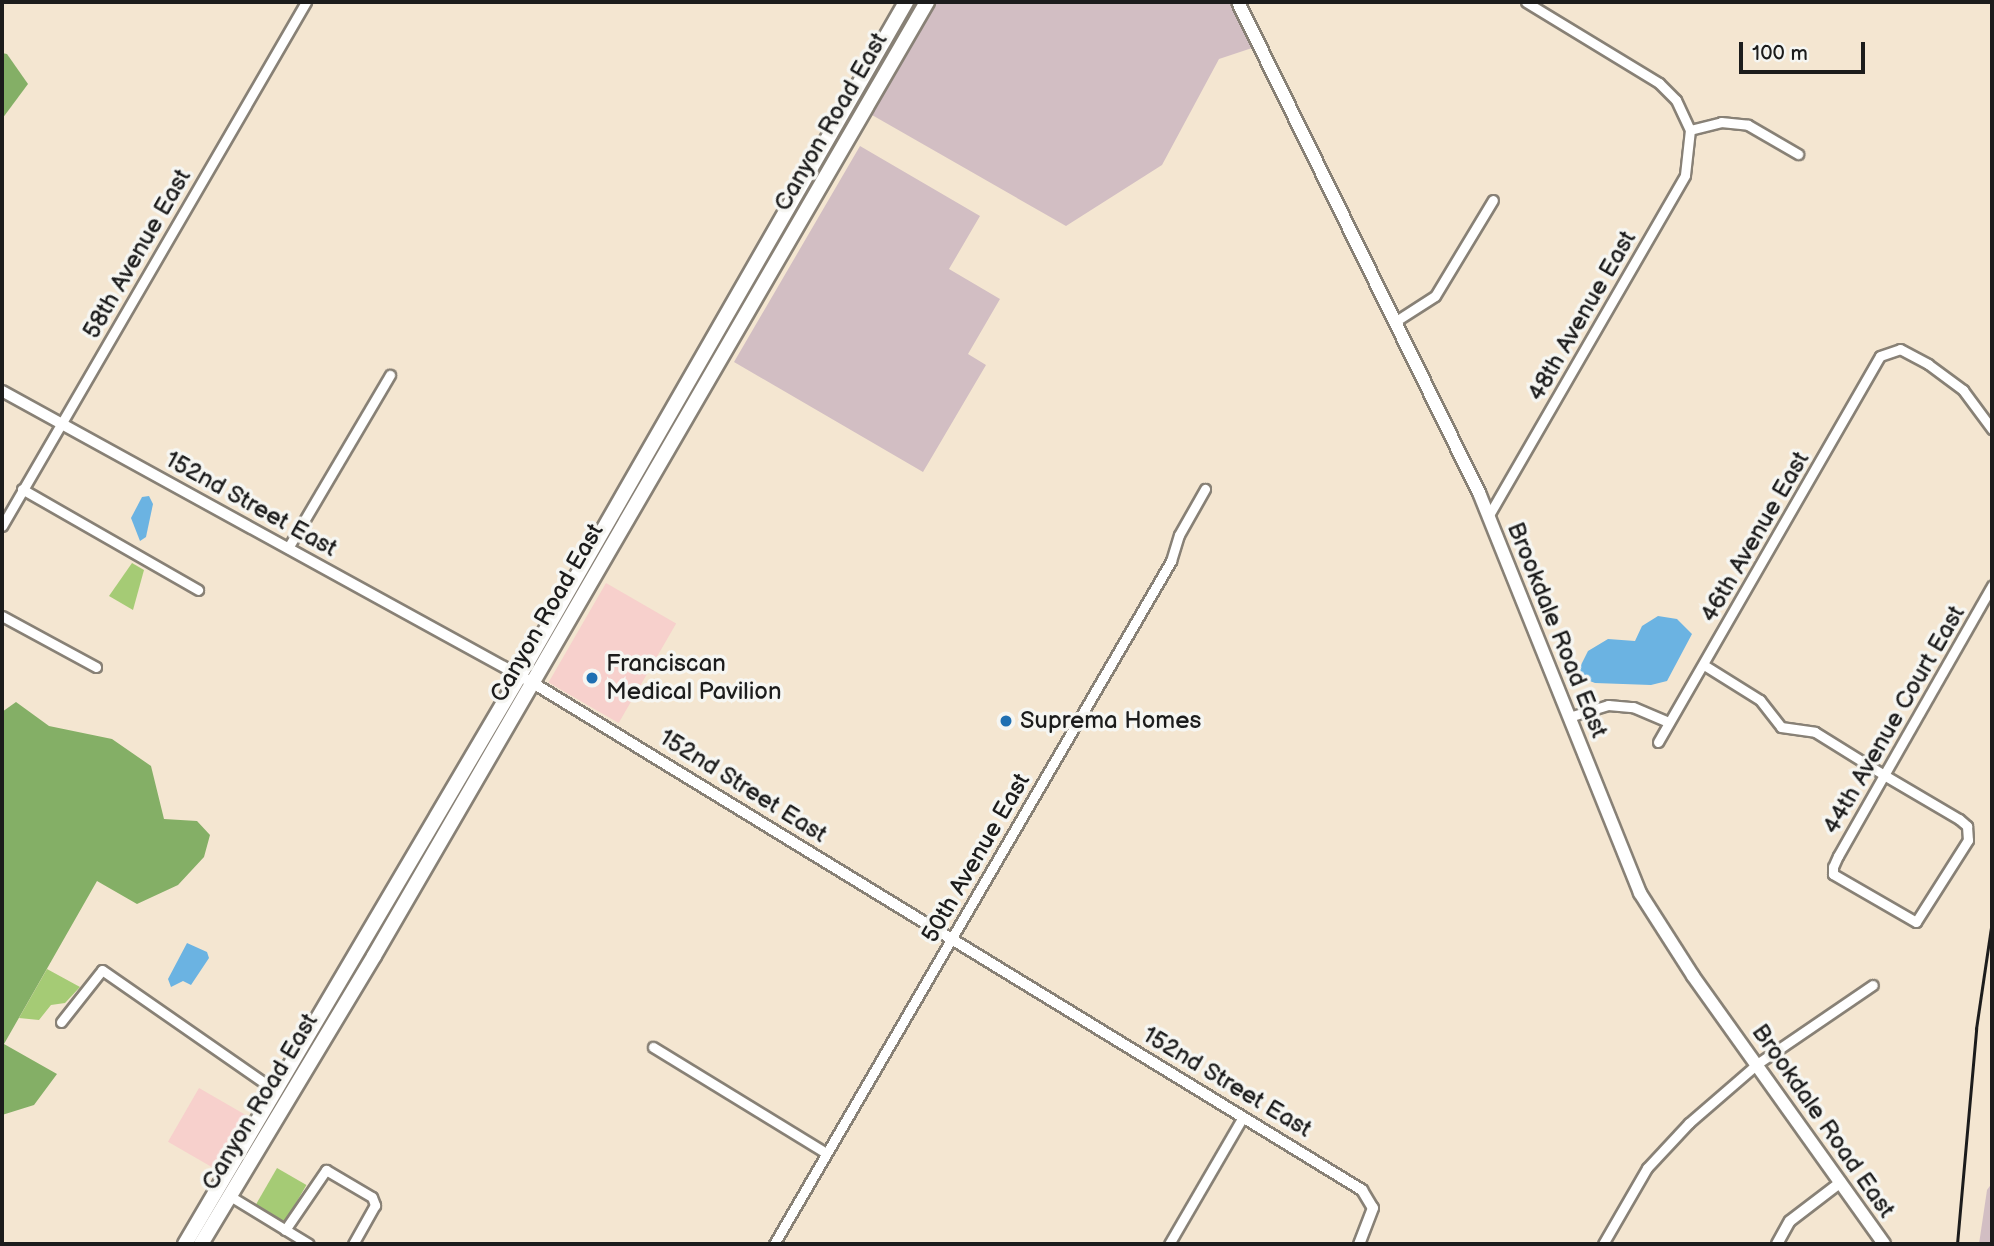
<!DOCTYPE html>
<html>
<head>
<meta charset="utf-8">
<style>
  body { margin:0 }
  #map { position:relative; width:1994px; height:1246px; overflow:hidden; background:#f4e6d1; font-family:"Balsamiq Sans",sans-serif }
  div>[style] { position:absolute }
  .built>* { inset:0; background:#f7d0cc; transform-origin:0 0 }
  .industrial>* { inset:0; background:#d2bec3 }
  .green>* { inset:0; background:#a5cb75; transform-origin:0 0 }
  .forest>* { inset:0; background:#84af66 }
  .water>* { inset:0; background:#6bb3e2 }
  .roads { filter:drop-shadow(2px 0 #888176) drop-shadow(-2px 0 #888176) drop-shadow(0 2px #888176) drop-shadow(0 -2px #888176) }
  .minor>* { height:9px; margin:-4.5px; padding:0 4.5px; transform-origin:4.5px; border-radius:4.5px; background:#fff }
  .tertiary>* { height:10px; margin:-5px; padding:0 5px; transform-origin:5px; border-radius:5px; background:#fff }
  .secondary>* { height:12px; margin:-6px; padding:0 6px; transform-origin:6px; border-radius:6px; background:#fff }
  .primary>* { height:14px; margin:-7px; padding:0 7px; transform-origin:7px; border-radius:7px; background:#fff }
  .rail>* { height:2.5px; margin:-1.25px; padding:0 1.25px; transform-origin:1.25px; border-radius:1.25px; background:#1c1c1c }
  .dots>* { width:19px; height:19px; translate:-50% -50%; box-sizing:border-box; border:4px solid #f6f6f2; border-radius:50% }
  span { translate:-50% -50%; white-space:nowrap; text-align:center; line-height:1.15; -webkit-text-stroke:7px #f6f6f2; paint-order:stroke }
  .street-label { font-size:24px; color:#1c1c1c }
  .poi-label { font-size:24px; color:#1c1c1c }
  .left { translate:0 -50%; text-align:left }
  .frame { position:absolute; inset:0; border:4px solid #1c1c1c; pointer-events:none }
  .scale { position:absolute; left:1739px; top:42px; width:126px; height:32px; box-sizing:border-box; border:4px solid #1c1c1c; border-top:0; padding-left:9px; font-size:21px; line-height:24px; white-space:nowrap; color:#1c1c1c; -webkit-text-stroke:5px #f6f6f2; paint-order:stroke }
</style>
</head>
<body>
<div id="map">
  <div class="built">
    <i style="left:606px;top:583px;width:81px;height:115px;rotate:30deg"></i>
    <i style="left:199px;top:1088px;width:59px;height:62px;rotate:30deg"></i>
  </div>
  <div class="industrial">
    <i style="clip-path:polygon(937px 2px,1229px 2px,1252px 48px,1219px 59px,1162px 165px,1066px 226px,872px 115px)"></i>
    <i style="clip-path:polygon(860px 146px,980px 216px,949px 269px,1000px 299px,968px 354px,986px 365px,923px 472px,734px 362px)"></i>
    <i style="clip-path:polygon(1992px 1183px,1992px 1244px,1979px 1244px,1987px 1190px)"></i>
  </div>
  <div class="green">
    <i style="clip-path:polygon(132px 563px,144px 570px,133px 610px,109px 596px)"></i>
    <i style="clip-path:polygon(47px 969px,80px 987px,65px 1003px,51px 1005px,39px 1020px,19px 1018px)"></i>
    <i style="left:277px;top:1168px;width:34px;height:43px;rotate:30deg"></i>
  </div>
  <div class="forest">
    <i style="clip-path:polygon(2px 53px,7px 54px,28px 84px,2px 119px)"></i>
    <i style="clip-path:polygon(16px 702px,49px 726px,112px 739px,151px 766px,164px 819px,197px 821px,210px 835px,204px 857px,178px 885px,137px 904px,97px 881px,4px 1044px,57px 1074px,34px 1105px,2px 1115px,2px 712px)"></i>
  </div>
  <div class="water">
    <i style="clip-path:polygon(149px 496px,153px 504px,146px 537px,140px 541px,131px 518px,142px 497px)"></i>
    <i style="clip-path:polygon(1658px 616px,1677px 619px,1692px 634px,1667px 681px,1651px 685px,1595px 683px,1582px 678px,1579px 669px,1588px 651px,1608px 639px,1635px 641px,1642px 626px)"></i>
    <i style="clip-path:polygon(187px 943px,207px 952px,209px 958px,191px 985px,183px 981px,171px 987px,168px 979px)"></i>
  </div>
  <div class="roads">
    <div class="minor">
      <i style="left:1526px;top:2px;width:156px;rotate:31.3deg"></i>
      <i style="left:1659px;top:83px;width:24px;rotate:45deg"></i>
      <i style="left:1676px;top:100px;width:33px;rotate:65deg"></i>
      <i style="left:1690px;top:130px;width:32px;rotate:-14deg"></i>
      <i style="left:1721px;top:122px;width:27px;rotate:6deg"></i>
      <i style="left:1748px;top:125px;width:58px;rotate:30.1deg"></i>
      <i style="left:1396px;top:321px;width:46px;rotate:-32.7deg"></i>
      <i style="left:1435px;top:296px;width:112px;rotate:-58.9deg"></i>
      <i style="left:22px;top:489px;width:203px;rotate:29.8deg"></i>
      <i style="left:1489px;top:515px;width:392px;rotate:-60deg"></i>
      <i style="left:1685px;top:175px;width:45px;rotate:-83.7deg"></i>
      <i style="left:2px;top:526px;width:606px;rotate:-59.88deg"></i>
      <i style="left:288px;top:548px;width:201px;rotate:-59.5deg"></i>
      <i style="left:2px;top:616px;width:107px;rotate:28.5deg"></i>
      <i style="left:1704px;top:665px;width:66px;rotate:32deg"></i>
      <i style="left:1760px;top:700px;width:34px;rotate:52deg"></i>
      <i style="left:1781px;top:727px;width:34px;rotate:8deg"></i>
      <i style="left:1815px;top:732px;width:81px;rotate:31.9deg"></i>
      <i style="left:1884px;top:775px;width:87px;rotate:30.4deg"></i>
      <i style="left:1959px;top:819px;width:11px;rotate:41deg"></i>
      <i style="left:1967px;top:826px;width:14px;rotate:86deg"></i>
      <i style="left:1968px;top:840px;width:97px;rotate:122.4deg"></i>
      <i style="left:1916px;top:922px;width:96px;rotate:-150deg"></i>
      <i style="left:1833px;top:874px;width:7px;rotate:-90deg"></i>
      <i style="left:1833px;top:867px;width:12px;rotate:-66deg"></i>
      <i style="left:1838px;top:856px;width:93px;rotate:-60.4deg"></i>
      <i style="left:1884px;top:775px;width:218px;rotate:-60.3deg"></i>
      <i style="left:1569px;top:717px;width:41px;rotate:-17.1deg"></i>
      <i style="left:1608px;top:705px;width:25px;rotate:5deg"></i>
      <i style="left:1633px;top:707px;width:39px;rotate:23deg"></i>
      <i style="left:1658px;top:742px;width:445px;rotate:-60.1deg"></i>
      <i style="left:1880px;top:356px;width:21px;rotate:-19deg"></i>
      <i style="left:1900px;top:349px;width:32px;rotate:28deg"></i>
      <i style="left:1928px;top:364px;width:44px;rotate:36.6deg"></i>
      <i style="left:1963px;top:390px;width:49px;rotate:53.4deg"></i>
      <i style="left:61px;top:1022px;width:66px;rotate:-51.7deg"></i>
      <i style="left:102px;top:970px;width:212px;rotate:34.8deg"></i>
      <i style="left:653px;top:1047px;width:203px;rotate:31.5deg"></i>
      <i style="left:230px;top:1196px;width:92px;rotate:31.3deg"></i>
      <i style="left:285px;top:1230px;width:73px;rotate:-55.7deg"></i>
      <i style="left:326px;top:1170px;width:53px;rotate:30.4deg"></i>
      <i style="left:372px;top:1197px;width:9px;rotate:69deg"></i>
      <i style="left:375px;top:1205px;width:45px;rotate:119.4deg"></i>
      <i style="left:774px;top:1244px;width:790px;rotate:-59.83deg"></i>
      <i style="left:1171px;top:561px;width:27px;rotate:-73deg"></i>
      <i style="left:1179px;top:535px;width:53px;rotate:-60.5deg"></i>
      <i style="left:1169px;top:1244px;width:147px;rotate:-59.8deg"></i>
      <i style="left:1603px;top:1244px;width:88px;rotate:-59.9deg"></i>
      <i style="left:1647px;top:1168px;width:62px;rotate:-47deg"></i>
      <i style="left:1689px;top:1123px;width:90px;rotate:-40.9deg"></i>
      <i style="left:1757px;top:1064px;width:140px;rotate:-34.3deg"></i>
    </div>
    <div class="tertiary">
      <i style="left:2px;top:391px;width:606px;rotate:28.81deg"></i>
      <i style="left:533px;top:683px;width:972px;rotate:31.45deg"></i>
      <i style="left:1362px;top:1190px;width:21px;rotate:59deg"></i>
      <i style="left:1373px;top:1208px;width:39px;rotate:111deg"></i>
      <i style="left:1777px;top:1244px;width:26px;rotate:-61deg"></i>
      <i style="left:1790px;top:1221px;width:64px;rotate:-37.4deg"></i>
    </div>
    <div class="secondary">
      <i style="left:1238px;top:2px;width:549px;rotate:63.85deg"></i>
      <i style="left:1480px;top:495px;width:429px;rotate:68.1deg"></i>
      <i style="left:1640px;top:893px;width:98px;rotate:57.4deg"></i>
      <i style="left:1693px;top:976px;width:329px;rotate:54.5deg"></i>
    </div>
    <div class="primary">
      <i style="left:185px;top:1244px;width:660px;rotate:-59.51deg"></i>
      <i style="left:520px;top:675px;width:776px;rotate:-60.16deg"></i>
      <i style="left:201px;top:1244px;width:336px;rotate:-59deg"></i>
      <i style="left:374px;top:956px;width:1103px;rotate:-59.9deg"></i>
    </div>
  </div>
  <div class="rail">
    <i style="left:1957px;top:1244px;width:216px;rotate:-84.9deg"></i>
    <i style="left:1976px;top:1029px;width:110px;rotate:-81.6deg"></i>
  </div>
  <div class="dots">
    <i style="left:592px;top:678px;background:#1f6fb2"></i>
    <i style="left:1006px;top:721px;background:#1f6fb2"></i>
  </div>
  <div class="street-label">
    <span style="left:831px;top:122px;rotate:-60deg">Canyon Road East</span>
    <span style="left:137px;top:254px;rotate:-60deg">58th Avenue East</span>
    <span style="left:1582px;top:316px;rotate:-60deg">48th Avenue East</span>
    <span style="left:251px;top:504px;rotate:29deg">152nd Street East</span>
    <span style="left:1755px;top:537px;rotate:-60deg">46th Avenue East</span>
    <span style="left:547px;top:613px;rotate:-60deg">Canyon Road East</span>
    <span style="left:1557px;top:630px;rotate:68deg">Brookdale Road East</span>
    <span style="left:1894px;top:720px;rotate:-60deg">44th Avenue Court East</span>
    <span style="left:743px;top:786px;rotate:32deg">152nd Street East</span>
    <span style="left:976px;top:858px;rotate:-60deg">50th Avenue East</span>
    <span style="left:1227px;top:1082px;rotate:31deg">152nd Street East</span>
    <span style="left:260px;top:1102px;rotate:-59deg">Canyon Road East</span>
    <span style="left:1823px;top:1121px;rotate:55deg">Brookdale Road East</span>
  </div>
  <div class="poi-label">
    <span class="left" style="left:606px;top:678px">Franciscan<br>Medical Pavilion</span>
    <span class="left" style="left:1020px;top:721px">Suprema Homes</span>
  </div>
  <div class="frame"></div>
  <div class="scale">100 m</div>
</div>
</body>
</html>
